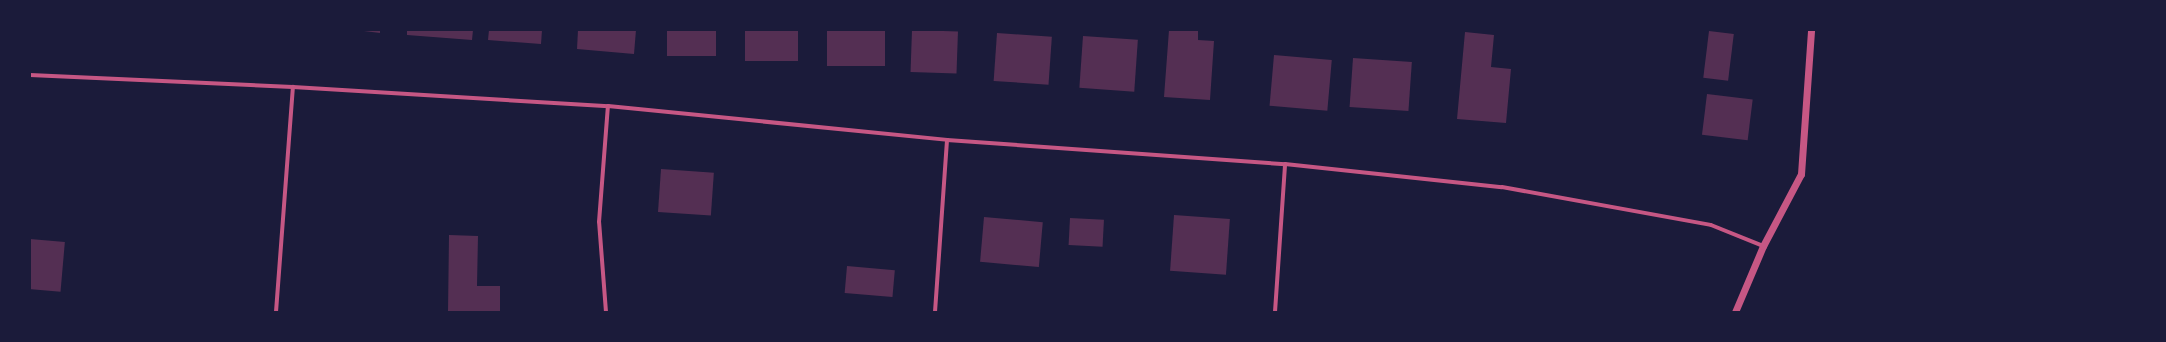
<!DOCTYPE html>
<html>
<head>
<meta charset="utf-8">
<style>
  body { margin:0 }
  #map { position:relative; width:2166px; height:342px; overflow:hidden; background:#1b1b3a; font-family:"Exo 2",sans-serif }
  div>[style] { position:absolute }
  .building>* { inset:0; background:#542f53; transform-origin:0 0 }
  .minor>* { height:4px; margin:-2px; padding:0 2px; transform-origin:2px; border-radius:2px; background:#c65784 }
  .tertiary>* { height:7px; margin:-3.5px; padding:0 3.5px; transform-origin:3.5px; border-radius:3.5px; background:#c65784 }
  span { translate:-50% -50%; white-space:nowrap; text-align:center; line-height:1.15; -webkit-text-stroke:3px #1b1b3a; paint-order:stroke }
  .frame { position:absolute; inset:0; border:31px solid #1b1b3a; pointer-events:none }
</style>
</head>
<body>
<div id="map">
  <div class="building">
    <i style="clip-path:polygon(356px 30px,380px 30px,380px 33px)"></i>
    <i style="clip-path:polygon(407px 30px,473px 30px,472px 40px,407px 35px)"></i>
    <i style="clip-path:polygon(489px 30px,542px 30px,541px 44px,488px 40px)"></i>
    <i style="clip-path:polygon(578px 30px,636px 30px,634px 54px,577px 49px)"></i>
    <i style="left:667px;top:30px;width:49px;height:26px"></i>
    <i style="left:745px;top:30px;width:53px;height:31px"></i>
    <i style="left:827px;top:30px;width:58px;height:36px"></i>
    <i style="left:912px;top:30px;width:46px;height:42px;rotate:2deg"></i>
    <i style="clip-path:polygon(1169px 30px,1198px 30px,1198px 40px,1214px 41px,1210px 100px,1164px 97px)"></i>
    <i style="left:1709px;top:31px;width:25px;height:47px;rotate:7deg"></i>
    <i style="clip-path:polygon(1465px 32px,1494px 35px,1491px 67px,1511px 69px,1506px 123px,1457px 119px)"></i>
    <i style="left:997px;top:33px;width:55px;height:48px;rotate:4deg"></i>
    <i style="left:1083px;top:36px;width:55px;height:52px;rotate:4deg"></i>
    <i style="left:1274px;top:55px;width:58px;height:51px;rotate:5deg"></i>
    <i style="left:1353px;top:58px;width:59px;height:49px;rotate:4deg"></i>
    <i style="left:1707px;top:94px;width:46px;height:41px;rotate:7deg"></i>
    <i style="left:661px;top:169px;width:53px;height:43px;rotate:4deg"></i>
    <i style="left:1174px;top:215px;width:56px;height:56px;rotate:4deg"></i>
    <i style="left:984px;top:217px;width:59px;height:45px;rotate:5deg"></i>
    <i style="left:1070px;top:218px;width:34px;height:27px;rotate:3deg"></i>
    <i style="clip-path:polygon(449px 235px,478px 236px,477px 286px,500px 286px,500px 312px,448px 312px)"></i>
    <i style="left:30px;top:239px;width:35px;height:50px;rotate:5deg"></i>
    <i style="left:847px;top:266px;width:48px;height:27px;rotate:5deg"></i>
  </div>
  <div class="minor">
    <i style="left:30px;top:75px;width:263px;rotate:2.6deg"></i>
    <i style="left:293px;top:87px;width:316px;rotate:3.5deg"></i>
    <i style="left:608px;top:106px;width:341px;rotate:5.7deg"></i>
    <i style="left:947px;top:140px;width:339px;rotate:4.1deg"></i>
    <i style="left:1285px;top:164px;width:218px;rotate:6.1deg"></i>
    <i style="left:1502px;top:187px;width:212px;rotate:10.3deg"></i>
    <i style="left:1711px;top:225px;width:56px;rotate:22deg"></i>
    <i style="left:276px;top:312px;width:226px;rotate:-85.7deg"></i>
    <i style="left:606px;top:312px;width:90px;rotate:-94.4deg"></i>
    <i style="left:599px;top:222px;width:116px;rotate:-85.6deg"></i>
    <i style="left:935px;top:312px;width:172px;rotate:-86deg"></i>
    <i style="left:1275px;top:312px;width:148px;rotate:-86.1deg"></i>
  </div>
  <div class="tertiary">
    <i style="left:1735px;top:312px;width:72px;rotate:-67deg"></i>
    <i style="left:1763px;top:246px;width:81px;rotate:-62.2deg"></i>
    <i style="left:1801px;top:174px;width:144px;rotate:-86deg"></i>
  </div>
  <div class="frame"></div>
</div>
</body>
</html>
